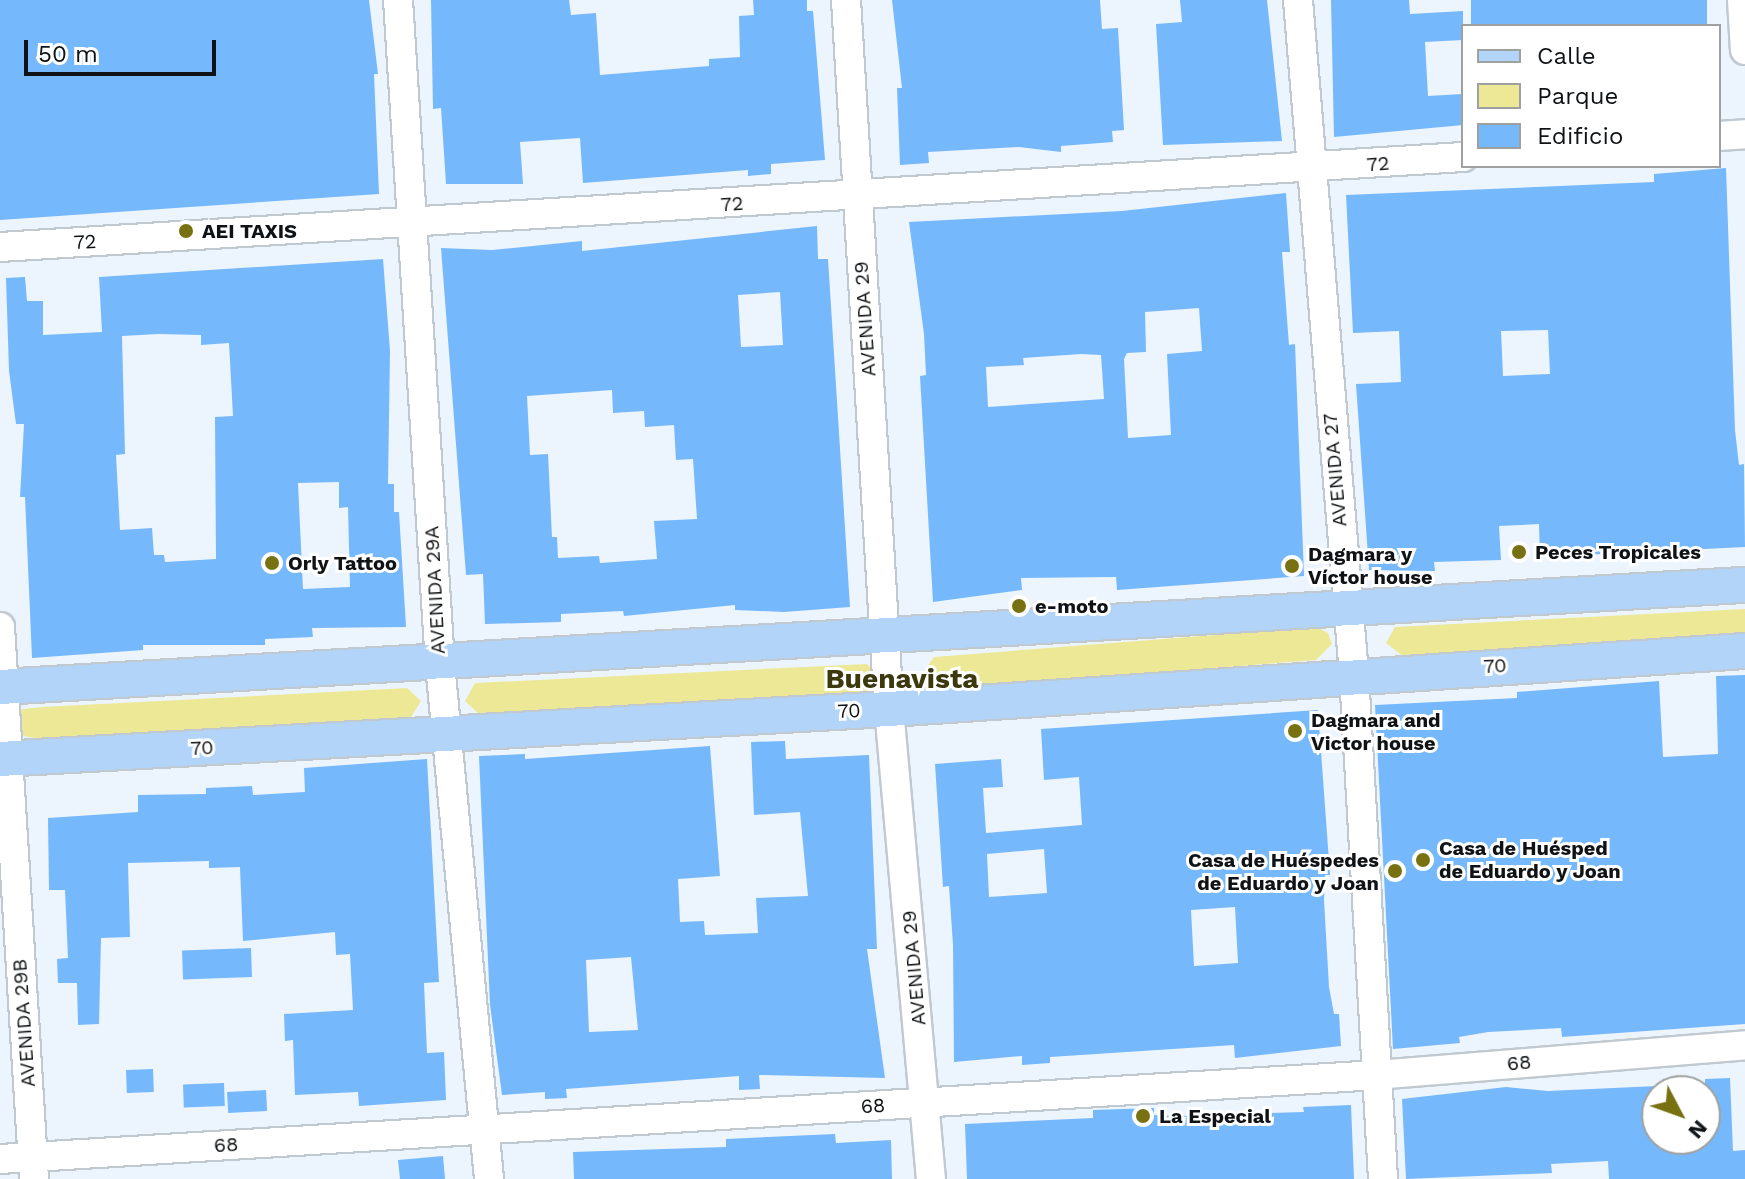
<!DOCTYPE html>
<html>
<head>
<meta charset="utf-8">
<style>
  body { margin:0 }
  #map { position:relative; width:1745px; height:1179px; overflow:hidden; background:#ecf5fe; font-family:"Work Sans",sans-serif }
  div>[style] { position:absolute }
  .green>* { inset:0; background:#ede896 }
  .building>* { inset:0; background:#76b8fc; transform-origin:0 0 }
  .roads { filter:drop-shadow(2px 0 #c0c8d0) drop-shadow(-2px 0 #c0c8d0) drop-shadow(0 2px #c0c8d0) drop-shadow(0 -2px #c0c8d0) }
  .minor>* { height:28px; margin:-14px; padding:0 14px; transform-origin:14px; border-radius:14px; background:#fff }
  .major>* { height:34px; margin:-17px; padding:0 17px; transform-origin:17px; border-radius:17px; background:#b1d4f8 }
  .dots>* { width:22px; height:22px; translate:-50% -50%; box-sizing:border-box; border:4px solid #fff; border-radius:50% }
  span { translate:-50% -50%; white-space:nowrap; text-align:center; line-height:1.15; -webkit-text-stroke:6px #fff; paint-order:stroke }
  .street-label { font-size:20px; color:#101315 }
  .poi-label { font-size:20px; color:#101315; font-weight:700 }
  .left { translate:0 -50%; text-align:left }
  .right { translate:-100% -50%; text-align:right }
  .district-label { font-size:28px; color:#3c390f; font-weight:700 }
  .legend { position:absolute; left:1461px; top:24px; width:260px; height:144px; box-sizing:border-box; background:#fff; border:2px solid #9fa1a1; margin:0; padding:10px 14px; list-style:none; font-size:24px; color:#101315 }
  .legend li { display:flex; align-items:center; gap:16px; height:40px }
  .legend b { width:40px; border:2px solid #9fa1a1 }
  .north { position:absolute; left:1641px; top:1075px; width:80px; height:80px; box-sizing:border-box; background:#fff; border:2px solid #9fa1a1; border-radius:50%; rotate:131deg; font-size:22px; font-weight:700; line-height:32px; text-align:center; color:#101315 }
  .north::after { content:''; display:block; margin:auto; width:28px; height:36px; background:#787112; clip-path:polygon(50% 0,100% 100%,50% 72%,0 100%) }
  .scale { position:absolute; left:24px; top:40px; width:192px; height:36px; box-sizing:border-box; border:4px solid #101315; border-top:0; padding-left:10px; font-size:24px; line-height:28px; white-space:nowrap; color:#101315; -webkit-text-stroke:6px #fff; paint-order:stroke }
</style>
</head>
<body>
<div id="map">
  <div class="green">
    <i style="clip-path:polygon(1745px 609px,1745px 636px,1403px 656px,1386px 643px,1395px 627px)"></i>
    <i style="clip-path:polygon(1317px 627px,1328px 633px,1332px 644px,1316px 660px,934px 690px,922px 674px,934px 657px)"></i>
    <i style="clip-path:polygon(867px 664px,873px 670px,874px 687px,867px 693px,480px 715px,465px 701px,475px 683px)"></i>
    <i style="clip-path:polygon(407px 688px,421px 701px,408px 722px,43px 739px,23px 736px,7px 724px,23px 709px,43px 707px)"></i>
  </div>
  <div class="building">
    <i style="clip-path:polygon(0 0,369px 0,378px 74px,374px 74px,379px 194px,0 220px)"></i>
    <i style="clip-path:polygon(431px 0,569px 0,571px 15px,596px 13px,600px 75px,709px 66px,709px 59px,740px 57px,739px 16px,754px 15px,753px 0,807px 0,807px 11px,813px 11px,825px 160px,771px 164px,771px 174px,748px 176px,748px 170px,583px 183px,580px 138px,520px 142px,523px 184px,446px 184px,441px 108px,433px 109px)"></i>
    <i style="clip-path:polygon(892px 0,1100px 0,1102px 29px,1118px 28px,1124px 130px,1112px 131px,1113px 142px,1061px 146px,1061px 152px,1019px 147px,928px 152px,929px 163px,900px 165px,897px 88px,902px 88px)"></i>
    <i style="clip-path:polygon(1180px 0,1267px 0,1282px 141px,1163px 145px,1156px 24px,1182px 22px)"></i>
    <i style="clip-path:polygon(1331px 0,1409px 0,1410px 14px,1463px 11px,1463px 40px,1425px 42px,1428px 96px,1462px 94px,1463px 125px,1334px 137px)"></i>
    <i style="left:1471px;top:0;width:236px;height:26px"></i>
    <i style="clip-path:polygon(evenodd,1726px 168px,1735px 430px,1739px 465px,1744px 464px,1745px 547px,1540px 557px,1539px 524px,1499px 526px,1501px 560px,1434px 562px,1435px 571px,1369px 570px,1356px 384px,1401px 382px,1399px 331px,1353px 333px,1346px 195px,1654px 182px,1654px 174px,1726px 168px,1548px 330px,1550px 374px,1503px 376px,1501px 331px,1548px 330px)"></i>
    <i style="clip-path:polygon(evenodd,1286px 193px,1290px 252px,1282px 252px,1289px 345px,1295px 344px,1304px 576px,1117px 590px,1116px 577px,1021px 578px,1022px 590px,933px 602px,920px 376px,926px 375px,924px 334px,909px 222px,1122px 211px,1286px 193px,1199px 308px,1202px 351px,1167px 354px,1171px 435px,1128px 438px,1124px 359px,1127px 353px,1146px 352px,1145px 312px,1199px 308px,1286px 193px,1081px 354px,1101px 355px,1104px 399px,988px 407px,986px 367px,1024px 365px,1023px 358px,1081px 354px)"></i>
    <i style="clip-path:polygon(evenodd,817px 226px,818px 259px,828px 259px,850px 607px,784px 612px,735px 610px,735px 605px,624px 616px,623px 611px,561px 614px,561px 622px,485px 624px,483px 574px,466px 575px,441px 248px,492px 250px,582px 241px,582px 251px,817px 226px,780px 292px,783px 345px,741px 347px,738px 295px,780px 292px,817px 226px,612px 390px,613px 413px,644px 411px,645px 427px,674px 425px,676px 460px,693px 459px,697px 519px,654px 521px,657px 559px,600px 563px,599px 556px,558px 558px,557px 537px,552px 537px,548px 454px,530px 455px,527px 396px,612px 390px)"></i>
    <i style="clip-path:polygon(evenodd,383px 259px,390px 351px,388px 484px,394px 484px,394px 512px,399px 512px,406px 627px,312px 628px,313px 637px,265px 639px,265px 645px,143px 645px,143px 650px,32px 658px,25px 497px,20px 497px,24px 424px,16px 424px,9px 371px,6px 278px,25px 277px,27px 301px,43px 301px,43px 335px,102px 332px,99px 277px,383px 259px,158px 334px,201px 335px,201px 345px,229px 343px,233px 416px,215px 417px,216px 559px,165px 562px,164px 555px,154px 555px,152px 528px,120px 530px,116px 455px,125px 454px,122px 336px,158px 334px,383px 259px,339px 482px,339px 508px,348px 507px,350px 587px,303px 589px,298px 483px,339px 482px)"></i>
    <i style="clip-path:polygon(1745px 675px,1745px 1024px,1562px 1037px,1561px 1028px,1488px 1032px,1459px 1037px,1460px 1043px,1393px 1049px,1375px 705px,1517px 698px,1517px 692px,1659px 681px,1663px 757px,1718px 754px,1716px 676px)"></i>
    <i style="clip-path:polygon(evenodd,1318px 710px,1330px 875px,1325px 875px,1324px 900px,1329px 987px,1334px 1014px,1339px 1014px,1341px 1046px,1235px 1058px,1234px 1045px,1050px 1057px,1050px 1063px,1022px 1065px,1022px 1056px,954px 1062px,953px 945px,949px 886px,943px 887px,935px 764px,1001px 759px,1003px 787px,983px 788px,986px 833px,1082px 825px,1079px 777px,1044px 780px,1041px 729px,1318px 710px,1044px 849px,1047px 893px,989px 897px,987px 854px,1044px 849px,1318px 710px,1235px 907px,1238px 963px,1194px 966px,1191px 910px,1235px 907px)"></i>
    <i style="clip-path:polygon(evenodd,785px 741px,786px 759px,869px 755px,877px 949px,867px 949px,885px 1078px,759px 1075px,760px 1089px,739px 1090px,739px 1076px,566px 1089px,567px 1098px,545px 1099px,545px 1092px,502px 1095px,490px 1005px,479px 756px,525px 754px,525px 759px,710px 746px,720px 876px,678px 879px,680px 922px,704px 921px,705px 935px,758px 933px,756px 898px,808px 896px,800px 812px,754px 815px,751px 742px,785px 741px,631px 957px,638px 1030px,589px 1032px,586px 960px,631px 957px)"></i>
    <i style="clip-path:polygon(427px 759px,439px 982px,424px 983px,427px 1053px,444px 1052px,446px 1100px,359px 1106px,358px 1092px,295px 1095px,293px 1040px,285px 1041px,284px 1014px,353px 1010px,350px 954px,336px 955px,335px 932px,243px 941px,240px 867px,209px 868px,209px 861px,128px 863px,130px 937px,101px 938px,99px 1024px,78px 1025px,77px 983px,58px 983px,57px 959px,68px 958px,65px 890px,49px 890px,48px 818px,138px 812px,138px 795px,206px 794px,206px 788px,252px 786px,253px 795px,305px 792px,304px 768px)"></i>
    <i style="left:251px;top:948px;width:29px;height:69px;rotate:88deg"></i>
    <i style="left:153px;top:1069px;width:23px;height:27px;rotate:88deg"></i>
    <i style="clip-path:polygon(1730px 1078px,1733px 1151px,1745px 1150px,1745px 1179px,1609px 1179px,1608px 1161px,1551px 1164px,1552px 1173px,1406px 1179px,1402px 1099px,1506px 1087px,1548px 1091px,1657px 1086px,1657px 1139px,1705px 1139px,1705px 1079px)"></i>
    <i style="left:224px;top:1083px;width:23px;height:41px;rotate:88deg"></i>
    <i style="left:266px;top:1090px;width:21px;height:39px;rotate:87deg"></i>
    <i style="clip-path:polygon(1351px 1105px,1354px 1179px,967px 1179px,965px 1124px,1093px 1118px,1093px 1110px,1154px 1108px,1154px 1115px,1179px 1116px,1304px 1112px,1303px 1107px)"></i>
    <i style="clip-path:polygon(835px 1134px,836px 1143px,891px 1140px,892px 1179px,574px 1179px,573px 1152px,726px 1147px,726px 1139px)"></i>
    <i style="clip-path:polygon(443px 1156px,445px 1179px,400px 1179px,398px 1160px)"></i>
  </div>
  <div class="roads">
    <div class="minor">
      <i style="left:398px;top:0;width:665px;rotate:86.38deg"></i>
      <i style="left:440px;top:664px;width:517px;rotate:84.56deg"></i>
      <i style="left:846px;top:0;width:710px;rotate:86.53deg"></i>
      <i style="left:889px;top:709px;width:472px;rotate:84.9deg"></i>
      <i style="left:1298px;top:0;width:676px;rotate:85.25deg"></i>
      <i style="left:1354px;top:674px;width:506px;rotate:86.71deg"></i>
      <i style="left:1742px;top:0;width:50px;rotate:86.6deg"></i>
      <i style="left:1719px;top:136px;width:26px;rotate:-4deg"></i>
      <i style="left:0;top:247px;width:1466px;rotate:-3.52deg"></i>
      <i style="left:0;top:627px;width:553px;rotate:86.48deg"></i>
      <i style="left:0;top:1159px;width:1379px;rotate:-3.49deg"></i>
      <i style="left:1376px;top:1075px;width:370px;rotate:-4.6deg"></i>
    </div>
    <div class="major">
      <i style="left:0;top:687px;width:1748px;rotate:-3.35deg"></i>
      <i style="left:0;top:759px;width:890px;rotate:-3.22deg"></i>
      <i style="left:889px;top:709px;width:858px;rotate:-3.88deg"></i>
    </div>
  </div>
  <div class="dots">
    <i style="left:186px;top:231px;background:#787112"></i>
    <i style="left:1519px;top:552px;background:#787112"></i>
    <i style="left:272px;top:563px;background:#787112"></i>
    <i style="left:1292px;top:566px;background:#787112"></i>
    <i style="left:1019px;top:606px;background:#787112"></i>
    <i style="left:1295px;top:731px;background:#787112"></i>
    <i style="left:1423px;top:860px;background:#787112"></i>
    <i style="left:1395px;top:871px;background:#787112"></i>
    <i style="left:1143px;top:1116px;background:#787112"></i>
  </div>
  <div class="street-label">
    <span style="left:1378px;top:164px;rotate:-5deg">72</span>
    <span style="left:732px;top:204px;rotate:-4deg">72</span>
    <span style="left:85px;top:242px;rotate:-3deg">72</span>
    <span style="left:865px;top:319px;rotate:-94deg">AVENIDA 29</span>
    <span style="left:1335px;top:470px;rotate:-95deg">AVENIDA 27</span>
    <span style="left:435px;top:590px;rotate:-93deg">AVENIDA 29A</span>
    <span style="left:1495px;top:666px;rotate:-3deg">70</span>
    <span style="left:849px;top:711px;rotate:-3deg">70</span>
    <span style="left:202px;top:748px;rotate:-3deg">70</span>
    <span style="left:914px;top:968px;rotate:-95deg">AVENIDA 29</span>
    <span style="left:24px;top:1023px;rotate:-94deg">AVENIDA 29B</span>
    <span style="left:1519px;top:1063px;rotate:-5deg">68</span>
    <span style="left:873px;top:1106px;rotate:-4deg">68</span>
    <span style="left:226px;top:1145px;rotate:-3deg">68</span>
  </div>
  <div class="poi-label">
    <span class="left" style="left:202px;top:231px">AEI TAXIS</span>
    <span class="left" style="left:1535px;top:552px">Peces Tropicales</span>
    <span class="left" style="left:1308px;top:566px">Dagmara y<br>Víctor house</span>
    <span class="left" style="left:288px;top:563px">Orly Tattoo</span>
    <span class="left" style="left:1035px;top:606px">e-moto</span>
    <span class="left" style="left:1311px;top:732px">Dagmara and<br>Victor house</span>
    <span class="left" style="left:1439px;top:860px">Casa de Huésped<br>de Eduardo y Joan</span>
    <span class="right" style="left:1379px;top:872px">Casa de Huéspedes<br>de Eduardo y Joan</span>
    <span class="left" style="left:1159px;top:1116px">La Especial</span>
  </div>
  <div class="district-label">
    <span style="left:902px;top:679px">Buenavista</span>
  </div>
  <ul class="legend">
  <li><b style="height:10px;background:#b1d4f8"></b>Calle</li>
  <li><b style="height:22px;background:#ede896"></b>Parque</li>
  <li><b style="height:22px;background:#76b8fc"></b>Edificio</li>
  </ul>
  <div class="north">N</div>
  <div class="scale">50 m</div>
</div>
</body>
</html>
